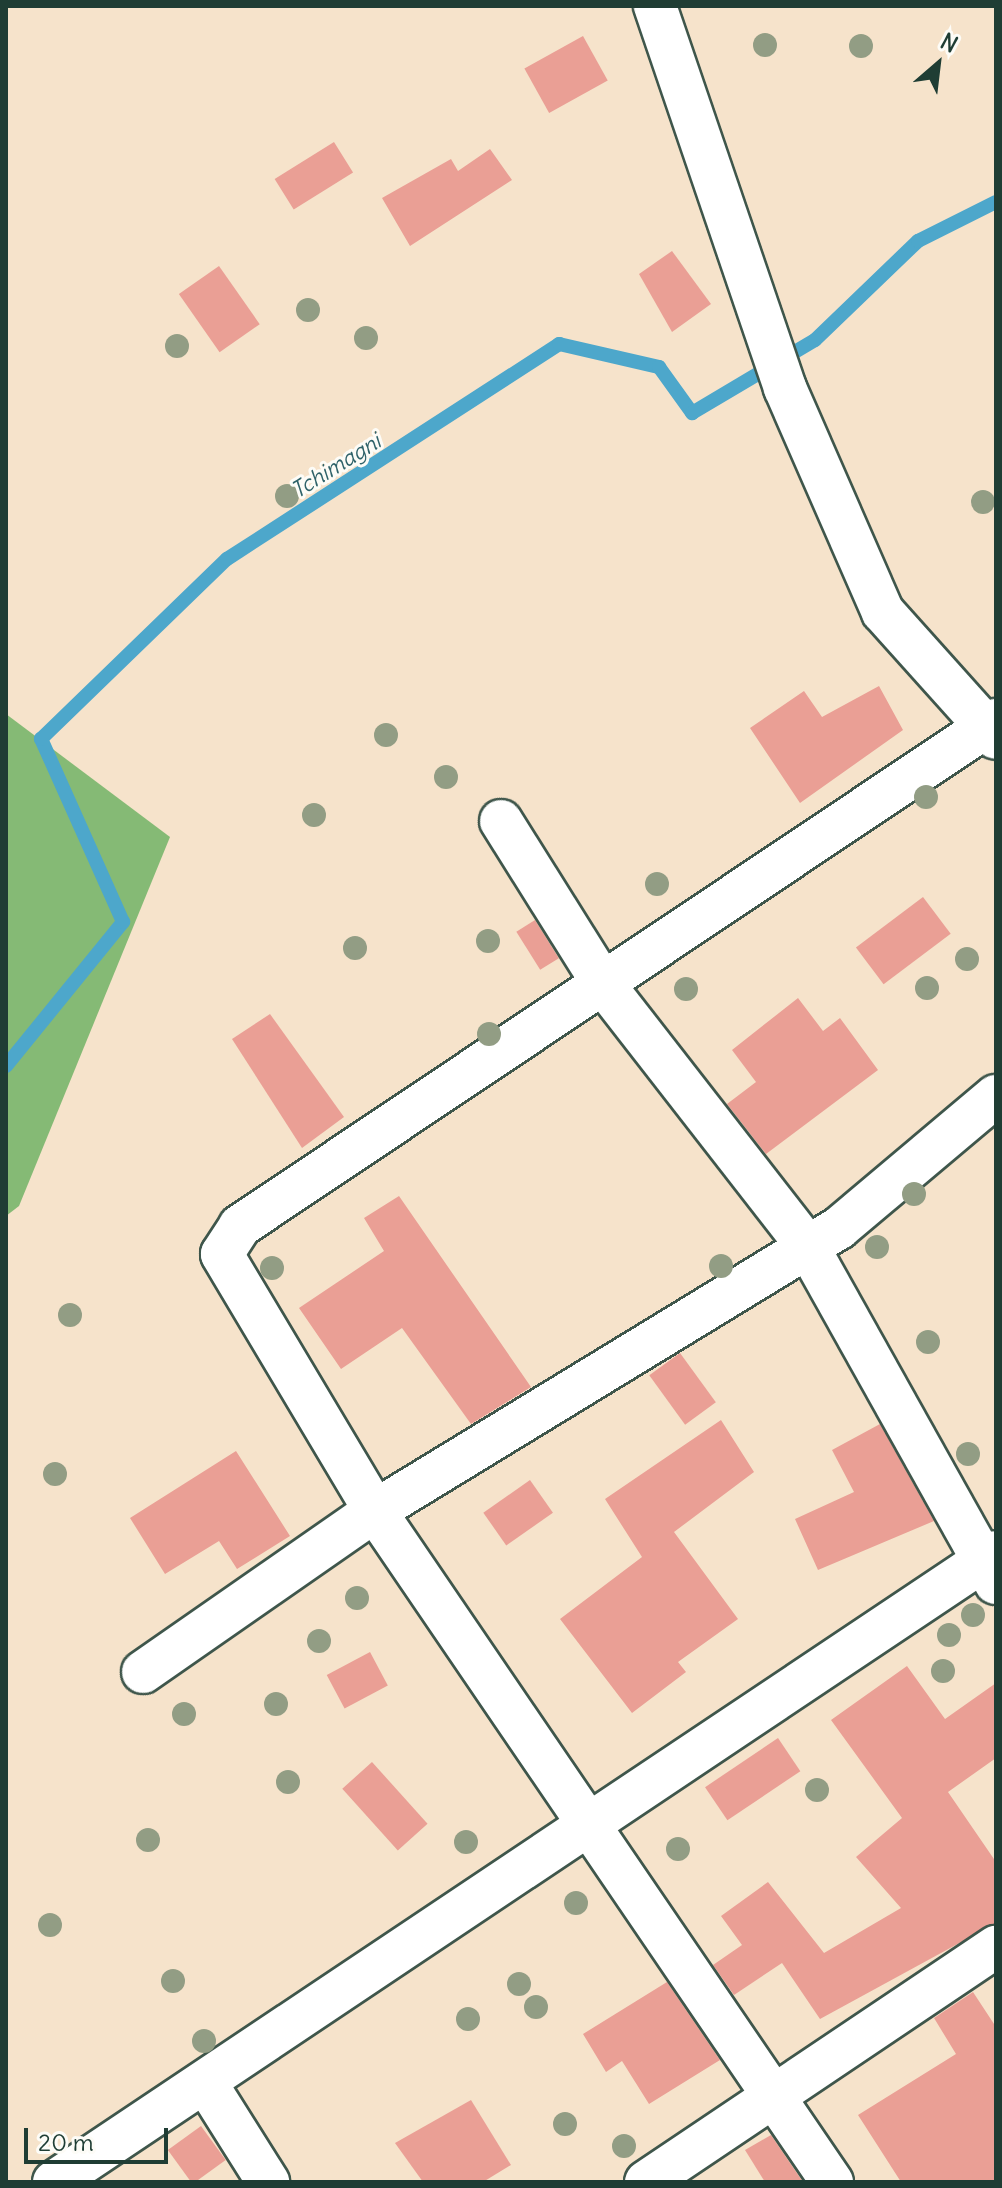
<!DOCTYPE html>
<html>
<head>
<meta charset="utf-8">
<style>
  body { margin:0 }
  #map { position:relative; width:1002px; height:2188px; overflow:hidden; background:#f6e3cb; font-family:Delius,sans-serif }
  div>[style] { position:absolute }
  .forest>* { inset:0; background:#85ba75 }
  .stream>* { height:14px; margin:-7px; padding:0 7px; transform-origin:7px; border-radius:7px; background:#4da7cb }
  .building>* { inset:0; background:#ea9f95; transform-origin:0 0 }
  .roads { filter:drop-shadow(2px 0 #3f564b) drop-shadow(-2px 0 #3f564b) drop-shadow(0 2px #3f564b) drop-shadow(0 -2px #3f564b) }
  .minor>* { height:42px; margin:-21px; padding:0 21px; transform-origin:21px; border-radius:21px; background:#fff }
  .trees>* { width:24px; height:24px; margin:-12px; border-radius:50%; background:#929d84 }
  span { translate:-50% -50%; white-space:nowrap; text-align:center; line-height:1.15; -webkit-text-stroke:6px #fdfcf7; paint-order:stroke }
  .water-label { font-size:22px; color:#2f6269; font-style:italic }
  .frame { position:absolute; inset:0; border:8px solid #1f3d34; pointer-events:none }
  .north { position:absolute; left:898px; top:24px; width:80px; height:80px; -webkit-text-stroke:6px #fdfcf7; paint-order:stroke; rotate:28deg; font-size:22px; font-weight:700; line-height:32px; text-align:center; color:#1f3d34 }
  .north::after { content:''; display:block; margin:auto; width:28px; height:36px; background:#1f3d34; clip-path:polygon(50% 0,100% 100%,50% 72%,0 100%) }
  .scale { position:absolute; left:24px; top:2128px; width:144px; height:36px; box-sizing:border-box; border:4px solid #1f3d34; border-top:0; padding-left:10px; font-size:24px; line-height:28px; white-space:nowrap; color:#1f3d34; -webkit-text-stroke:6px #fdfcf7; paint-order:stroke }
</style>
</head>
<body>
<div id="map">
  <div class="forest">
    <i style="clip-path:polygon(6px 714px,170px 837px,19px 1206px,6px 1216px)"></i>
  </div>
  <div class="stream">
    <i style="left:6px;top:1066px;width:186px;rotate:-50.9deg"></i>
    <i style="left:123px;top:922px;width:201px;rotate:-114.1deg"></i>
    <i style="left:41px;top:739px;width:259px;rotate:-44.1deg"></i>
    <i style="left:227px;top:559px;width:396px;rotate:-32.9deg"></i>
    <i style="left:559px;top:344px;width:103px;rotate:13deg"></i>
    <i style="left:659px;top:367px;width:57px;rotate:54.3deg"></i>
    <i style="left:692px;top:413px;width:143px;rotate:-30.7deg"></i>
    <i style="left:815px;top:340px;width:143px;rotate:-43.9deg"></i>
    <i style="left:918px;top:241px;width:87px;rotate:-26.6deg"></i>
  </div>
  <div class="building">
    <i style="left:583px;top:36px;width:51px;height:67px;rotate:61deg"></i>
    <i style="left:334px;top:142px;width:36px;height:70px;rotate:58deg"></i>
    <i style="clip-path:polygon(490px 149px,512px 180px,410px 246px,382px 198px,451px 159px,458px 171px)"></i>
    <i style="clip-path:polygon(672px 251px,711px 304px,672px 332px,639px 274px)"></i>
    <i style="left:219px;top:266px;width:71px;height:49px;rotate:55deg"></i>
    <i style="clip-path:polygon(879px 686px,903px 730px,800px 803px,750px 728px,804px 691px,822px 717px)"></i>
    <i style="left:923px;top:897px;width:46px;height:84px;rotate:53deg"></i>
    <i style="left:535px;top:920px;width:45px;height:22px;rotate:58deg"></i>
    <i style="clip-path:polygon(798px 998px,823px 1031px,840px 1018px,878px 1070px,766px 1154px,727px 1104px,756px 1082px,732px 1050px)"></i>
    <i style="clip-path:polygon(270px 1014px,344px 1117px,302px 1148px,232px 1039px)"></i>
    <i style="clip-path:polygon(399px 1196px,531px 1387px,471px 1424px,402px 1328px,341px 1369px,299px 1308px,384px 1251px,364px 1218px)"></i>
    <i style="left:680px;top:1353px;width:61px;height:38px;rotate:54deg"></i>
    <i style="clip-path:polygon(721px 1420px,754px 1472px,674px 1532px,738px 1619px,678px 1662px,686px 1672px,632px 1713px,560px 1619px,642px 1557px,605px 1499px)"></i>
    <i style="clip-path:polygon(880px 1424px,934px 1521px,818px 1570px,795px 1519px,854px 1492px,832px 1450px)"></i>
    <i style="clip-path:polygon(236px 1451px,290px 1536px,237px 1569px,219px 1541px,165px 1574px,130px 1518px)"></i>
    <i style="left:530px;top:1480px;width:40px;height:57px;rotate:55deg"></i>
    <i style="left:370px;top:1652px;width:38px;height:49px;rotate:62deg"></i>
    <i style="clip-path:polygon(907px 1666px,945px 1719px,996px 1683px,996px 1758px,948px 1792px,996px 1862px,996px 1923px,820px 2019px,782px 1963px,734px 1995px,713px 1965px,742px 1945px,721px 1916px,768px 1882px,824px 1953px,901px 1908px,856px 1857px,902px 1818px,831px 1720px)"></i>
    <i style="left:778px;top:1738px;width:40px;height:88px;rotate:56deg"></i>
    <i style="left:372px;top:1762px;width:83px;height:40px;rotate:48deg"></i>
    <i style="clip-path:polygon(667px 1982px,720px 2060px,649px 2104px,622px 2061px,606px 2072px,583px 2034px)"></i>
    <i style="clip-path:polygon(973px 1992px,996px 2027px,996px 2182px,901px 2182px,858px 2115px,956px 2054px,934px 2018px)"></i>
    <i style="clip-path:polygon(471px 2100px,511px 2165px,483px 2182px,423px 2182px,395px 2143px)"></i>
    <i style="left:201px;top:2126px;width:42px;height:41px;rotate:54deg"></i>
    <i style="clip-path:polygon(771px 2135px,803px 2182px,765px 2182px,745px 2150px)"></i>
  </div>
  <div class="roads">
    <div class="minor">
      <i style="left:655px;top:6px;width:404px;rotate:71.2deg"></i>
      <i style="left:785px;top:388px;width:244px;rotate:66.4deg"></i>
      <i style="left:883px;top:612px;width:169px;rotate:48.1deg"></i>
      <i style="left:501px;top:821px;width:194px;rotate:57.9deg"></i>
      <i style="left:604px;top:985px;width:332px;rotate:52.1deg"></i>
      <i style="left:808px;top:1247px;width:385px;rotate:60.8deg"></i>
      <i style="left:143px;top:1672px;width:282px;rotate:-34.8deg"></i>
      <i style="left:375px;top:1511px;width:543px;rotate:-31.38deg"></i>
      <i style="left:839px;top:1228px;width:205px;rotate:-40.1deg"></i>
      <i style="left:207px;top:2085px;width:115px;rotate:57.8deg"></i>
      <i style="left:54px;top:2182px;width:1133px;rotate:-33.77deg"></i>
      <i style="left:646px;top:2182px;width:422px;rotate:-33.9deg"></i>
      <i style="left:832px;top:2182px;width:812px;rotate:-124.26deg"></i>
      <i style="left:375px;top:1511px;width:299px;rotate:-120.8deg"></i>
      <i style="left:222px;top:1254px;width:33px;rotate:-57deg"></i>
      <i style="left:240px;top:1226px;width:910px;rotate:-33.79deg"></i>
    </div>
  </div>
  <div class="trees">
    <i style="left:765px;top:45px"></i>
    <i style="left:861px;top:46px"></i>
    <i style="left:308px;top:310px"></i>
    <i style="left:366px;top:338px"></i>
    <i style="left:177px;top:346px"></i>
    <i style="left:287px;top:496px"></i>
    <i style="left:983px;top:502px"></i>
    <i style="left:386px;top:735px"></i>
    <i style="left:446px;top:777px"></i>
    <i style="left:926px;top:797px"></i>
    <i style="left:314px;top:815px"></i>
    <i style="left:657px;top:884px"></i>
    <i style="left:488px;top:941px"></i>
    <i style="left:355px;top:948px"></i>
    <i style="left:967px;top:959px"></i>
    <i style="left:927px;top:988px"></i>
    <i style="left:686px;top:989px"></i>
    <i style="left:489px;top:1034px"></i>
    <i style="left:914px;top:1194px"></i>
    <i style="left:877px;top:1247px"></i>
    <i style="left:721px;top:1266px"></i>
    <i style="left:272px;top:1268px"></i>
    <i style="left:70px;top:1315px"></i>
    <i style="left:928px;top:1342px"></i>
    <i style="left:968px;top:1454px"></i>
    <i style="left:55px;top:1474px"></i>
    <i style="left:357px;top:1598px"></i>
    <i style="left:973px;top:1615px"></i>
    <i style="left:949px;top:1635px"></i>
    <i style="left:319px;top:1641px"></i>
    <i style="left:943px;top:1671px"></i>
    <i style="left:276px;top:1704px"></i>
    <i style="left:184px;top:1714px"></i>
    <i style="left:288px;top:1782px"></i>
    <i style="left:817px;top:1790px"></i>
    <i style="left:148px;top:1840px"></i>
    <i style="left:466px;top:1842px"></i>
    <i style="left:678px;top:1849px"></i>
    <i style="left:576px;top:1903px"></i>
    <i style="left:50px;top:1925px"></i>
    <i style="left:173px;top:1981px"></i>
    <i style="left:519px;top:1984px"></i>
    <i style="left:536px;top:2007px"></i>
    <i style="left:468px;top:2019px"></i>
    <i style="left:204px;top:2041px"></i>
    <i style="left:565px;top:2124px"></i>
    <i style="left:624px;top:2146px"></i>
  </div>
  <div class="water-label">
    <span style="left:336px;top:466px;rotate:-32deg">Tchimagni</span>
  </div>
  <div class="frame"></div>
  <div class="north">N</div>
  <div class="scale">20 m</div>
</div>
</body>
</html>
